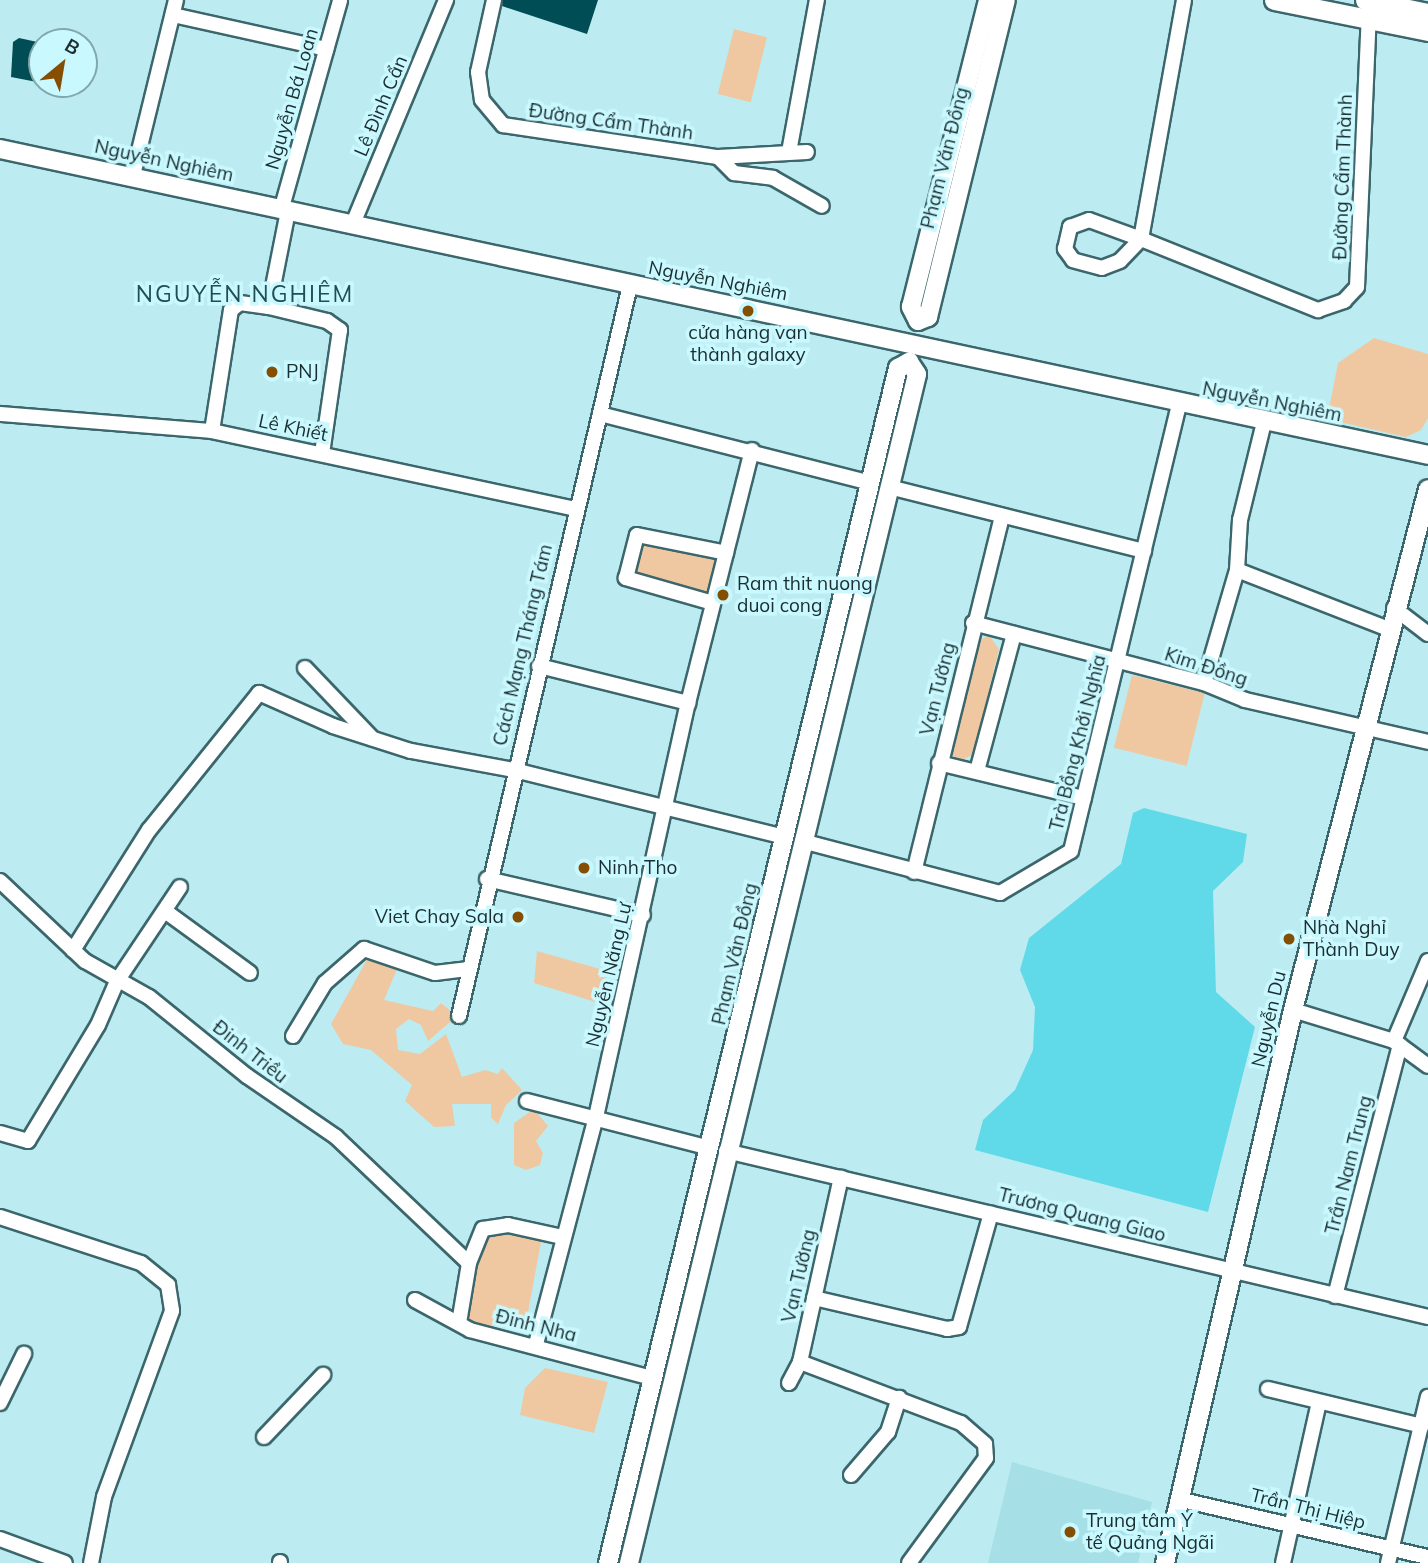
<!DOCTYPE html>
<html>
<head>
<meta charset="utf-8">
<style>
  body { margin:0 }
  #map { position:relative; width:1428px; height:1563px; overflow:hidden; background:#bcecf1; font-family:Mulish,sans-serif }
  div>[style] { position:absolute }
  .built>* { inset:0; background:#a6dfe6 }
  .green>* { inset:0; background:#efc8a1; transform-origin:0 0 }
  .water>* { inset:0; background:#60dae8 }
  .building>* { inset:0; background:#004d55 }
  .roads { filter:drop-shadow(2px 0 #3b676c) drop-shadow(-2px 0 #3b676c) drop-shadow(0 2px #3b676c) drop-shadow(0 -2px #3b676c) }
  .minor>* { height:14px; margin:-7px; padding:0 7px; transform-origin:7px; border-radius:7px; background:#fff }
  .tertiary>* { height:18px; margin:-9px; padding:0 9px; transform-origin:9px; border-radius:9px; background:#fff }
  .secondary>* { height:19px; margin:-9.5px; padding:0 9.5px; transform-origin:9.5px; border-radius:9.5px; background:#fff }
  .dots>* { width:19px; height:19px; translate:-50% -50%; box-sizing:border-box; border:4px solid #c9f9ff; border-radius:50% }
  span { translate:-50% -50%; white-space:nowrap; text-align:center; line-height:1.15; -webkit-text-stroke:7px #c9f9ff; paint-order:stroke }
  .street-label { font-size:19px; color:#1b2e30 }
  .poi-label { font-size:19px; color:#1b2e30 }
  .left { translate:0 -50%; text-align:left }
  .right { translate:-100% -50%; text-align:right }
  .quarter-label { font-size:23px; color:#214e53; letter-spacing:2px }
  .north { position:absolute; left:28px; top:28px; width:70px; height:70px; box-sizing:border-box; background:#c9f9ff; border:2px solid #83a8ac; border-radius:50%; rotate:30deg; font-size:19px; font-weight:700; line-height:28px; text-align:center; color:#1b2e30 }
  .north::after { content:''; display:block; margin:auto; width:24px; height:32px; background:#854e00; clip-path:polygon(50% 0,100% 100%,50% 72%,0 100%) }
</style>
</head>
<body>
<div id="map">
  <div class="built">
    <i style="clip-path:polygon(1012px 1462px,1152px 1502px,1138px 1563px,988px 1563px)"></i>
  </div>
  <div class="green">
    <i style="left:734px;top:29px;width:34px;height:67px;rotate:14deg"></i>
    <i style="clip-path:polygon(1374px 338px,1428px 354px,1428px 418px,1421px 430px,1406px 437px,1327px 419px,1338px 363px)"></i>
    <i style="left:640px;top:529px;width:81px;height:49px;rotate:14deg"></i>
    <i style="clip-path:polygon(989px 635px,999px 649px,973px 755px,958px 761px,948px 750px,976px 642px)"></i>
    <i style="left:1132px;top:675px;width:75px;height:75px;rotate:14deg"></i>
    <i style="clip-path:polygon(537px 951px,607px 971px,602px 1004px,534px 983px)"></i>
    <i style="clip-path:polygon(369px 956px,397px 969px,384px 1000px,433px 1011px,441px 1003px,457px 1016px,428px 1041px,421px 1025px,409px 1019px,396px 1029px,398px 1050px,420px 1054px,446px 1034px,462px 1077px,485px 1070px,498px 1074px,502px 1068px,522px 1090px,506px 1105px,498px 1124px,491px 1118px,491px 1104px,452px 1104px,455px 1126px,434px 1127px,405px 1101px,412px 1085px,371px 1050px,343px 1044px,331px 1024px)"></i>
    <i style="clip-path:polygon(534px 1109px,548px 1126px,536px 1141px,543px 1153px,540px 1165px,526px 1170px,514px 1165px,514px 1123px)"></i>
    <i style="clip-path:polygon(481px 1225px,542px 1237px,525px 1328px,458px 1323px)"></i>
    <i style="clip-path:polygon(545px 1368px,608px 1382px,594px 1433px,520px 1415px,525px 1388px)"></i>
  </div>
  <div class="water">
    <i style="clip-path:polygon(1144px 808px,1247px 834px,1243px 862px,1213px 891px,1216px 992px,1255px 1027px,1208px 1212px,975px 1150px,983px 1120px,1015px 1090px,1033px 1050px,1035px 1007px,1020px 970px,1029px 938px,1121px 864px,1133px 813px)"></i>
  </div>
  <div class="building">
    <i style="clip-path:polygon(503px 0,598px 0,587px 34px,502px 6px)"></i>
    <i style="clip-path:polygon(19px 38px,42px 43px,42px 83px,11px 77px,13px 42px)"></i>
  </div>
  <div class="roads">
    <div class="minor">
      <i style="left:494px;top:0;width:74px;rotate:102.5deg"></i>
      <i style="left:478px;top:72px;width:28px;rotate:82deg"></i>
      <i style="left:482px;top:100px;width:33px;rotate:50deg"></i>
      <i style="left:503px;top:125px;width:217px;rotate:8.5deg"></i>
      <i style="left:718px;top:157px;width:89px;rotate:-3.2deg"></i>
      <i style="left:1184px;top:0;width:243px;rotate:100.2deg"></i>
      <i style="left:1141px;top:239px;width:30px;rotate:134deg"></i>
      <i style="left:1120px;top:261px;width:19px;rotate:159deg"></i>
      <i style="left:1102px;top:268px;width:30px;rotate:-165deg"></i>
      <i style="left:1073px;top:260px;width:14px;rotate:-126deg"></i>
      <i style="left:1065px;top:249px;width:23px;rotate:-77deg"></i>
      <i style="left:1070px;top:227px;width:20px;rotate:-20deg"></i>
      <i style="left:1089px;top:220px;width:55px;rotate:20.1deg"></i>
      <i style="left:1141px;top:239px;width:191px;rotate:21.9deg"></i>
      <i style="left:1318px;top:310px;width:28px;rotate:-19deg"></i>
      <i style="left:1344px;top:301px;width:19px;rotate:-47deg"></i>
      <i style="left:1357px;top:287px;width:275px;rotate:-87.5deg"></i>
      <i style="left:173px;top:15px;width:157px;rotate:12.5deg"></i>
      <i style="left:789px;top:152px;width:155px;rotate:-79.6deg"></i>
      <i style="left:718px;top:157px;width:23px;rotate:45deg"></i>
      <i style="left:734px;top:173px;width:39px;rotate:7deg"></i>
      <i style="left:773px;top:178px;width:56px;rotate:29.7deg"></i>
      <i style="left:133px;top:175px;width:180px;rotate:-76.2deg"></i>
      <i style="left:282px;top:207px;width:215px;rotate:-74.3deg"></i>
      <i style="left:352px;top:226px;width:245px;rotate:-67.4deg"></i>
      <i style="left:269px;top:307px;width:98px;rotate:-78.8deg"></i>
      <i style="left:0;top:414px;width:213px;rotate:4.6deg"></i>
      <i style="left:212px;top:431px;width:371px;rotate:12.1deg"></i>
      <i style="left:600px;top:414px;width:280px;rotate:14.3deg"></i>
      <i style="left:212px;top:431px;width:122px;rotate:-81.1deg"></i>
      <i style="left:231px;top:310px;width:11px;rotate:-38deg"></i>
      <i style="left:240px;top:303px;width:29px;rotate:8deg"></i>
      <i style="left:269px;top:307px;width:60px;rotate:13.6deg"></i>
      <i style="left:327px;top:321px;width:16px;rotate:35deg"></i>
      <i style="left:340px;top:330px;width:125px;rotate:98.3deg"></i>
      <i style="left:889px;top:487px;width:263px;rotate:14.1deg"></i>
      <i style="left:1237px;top:570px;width:162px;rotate:21.3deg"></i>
      <i style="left:713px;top:603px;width:91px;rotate:-164deg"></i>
      <i style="left:626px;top:578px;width:44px;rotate:-75.7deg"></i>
      <i style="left:637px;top:535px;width:91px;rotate:11.4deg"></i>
      <i style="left:1394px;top:608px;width:43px;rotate:37.4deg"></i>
      <i style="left:973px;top:623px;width:239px;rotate:14.6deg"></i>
      <i style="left:1204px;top:683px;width:44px;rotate:22.5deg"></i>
      <i style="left:1245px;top:700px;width:188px;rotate:12.9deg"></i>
      <i style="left:539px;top:666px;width:154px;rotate:13.9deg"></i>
      <i style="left:305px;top:668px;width:97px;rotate:46.3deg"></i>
      <i style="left:1204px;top:683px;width:118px;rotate:-73.7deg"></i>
      <i style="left:1237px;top:570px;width:50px;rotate:-86.6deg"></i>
      <i style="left:1240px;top:520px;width:101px;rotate:-76.2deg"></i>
      <i style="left:939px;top:763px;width:149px;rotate:13.6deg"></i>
      <i style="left:977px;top:771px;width:142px;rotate:-74.9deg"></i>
      <i style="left:802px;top:841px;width:205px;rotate:14.7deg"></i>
      <i style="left:1000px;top:893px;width:82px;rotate:-30.6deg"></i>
      <i style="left:1071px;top:851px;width:460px;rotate:-76.4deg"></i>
      <i style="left:914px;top:872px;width:367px;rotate:-76.1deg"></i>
      <i style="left:487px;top:879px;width:160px;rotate:13deg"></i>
      <i style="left:0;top:881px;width:117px;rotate:43.3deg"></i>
      <i style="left:85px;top:961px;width:73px;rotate:29.4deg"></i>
      <i style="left:149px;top:997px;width:126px;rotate:38.9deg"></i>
      <i style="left:247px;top:1076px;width:108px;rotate:34.4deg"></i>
      <i style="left:336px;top:1137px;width:183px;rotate:43.5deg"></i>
      <i style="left:165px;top:911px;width:105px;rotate:36.1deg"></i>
      <i style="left:73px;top:950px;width:142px;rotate:-57.7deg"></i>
      <i style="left:149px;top:830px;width:176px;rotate:-51.2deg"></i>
      <i style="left:259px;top:693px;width:81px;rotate:24deg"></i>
      <i style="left:333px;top:726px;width:82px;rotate:17.8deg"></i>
      <i style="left:411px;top:751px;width:105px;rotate:10.5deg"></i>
      <i style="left:514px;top:770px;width:279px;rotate:13.9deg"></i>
      <i style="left:1293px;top:1010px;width:106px;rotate:17.1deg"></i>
      <i style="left:1394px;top:1041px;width:42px;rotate:36.3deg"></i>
      <i style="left:459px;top:1016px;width:751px;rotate:-76.83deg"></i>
      <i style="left:293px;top:1036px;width:62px;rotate:-58.9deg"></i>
      <i style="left:325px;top:983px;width:52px;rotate:-41.1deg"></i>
      <i style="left:364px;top:949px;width:75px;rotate:18.7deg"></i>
      <i style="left:435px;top:973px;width:34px;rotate:-7deg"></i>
      <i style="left:1394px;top:1041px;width:87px;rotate:-67deg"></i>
      <i style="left:527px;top:1101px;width:189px;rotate:14.4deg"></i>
      <i style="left:0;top:1133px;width:29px;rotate:16deg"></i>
      <i style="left:28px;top:1141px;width:135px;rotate:-58.9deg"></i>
      <i style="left:98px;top:1025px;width:48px;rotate:-66.6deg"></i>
      <i style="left:117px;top:981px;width:113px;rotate:-56.2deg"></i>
      <i style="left:726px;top:1151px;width:721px;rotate:13.3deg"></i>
      <i style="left:0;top:1217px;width:148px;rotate:18.1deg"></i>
      <i style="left:141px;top:1263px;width:35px;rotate:39deg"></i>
      <i style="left:168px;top:1285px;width:26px;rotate:81deg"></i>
      <i style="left:172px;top:1311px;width:198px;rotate:110.1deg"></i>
      <i style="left:104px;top:1497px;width:67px;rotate:101.1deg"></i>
      <i style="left:1335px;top:1296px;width:259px;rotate:-75.5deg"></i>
      <i style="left:814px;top:1298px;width:137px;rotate:13.1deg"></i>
      <i style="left:947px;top:1329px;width:12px;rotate:-9deg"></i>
      <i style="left:959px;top:1327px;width:118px;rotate:-74.3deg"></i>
      <i style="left:415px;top:1300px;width:63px;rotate:28.6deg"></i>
      <i style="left:470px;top:1330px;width:188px;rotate:14.8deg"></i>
      <i style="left:459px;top:1323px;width:61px;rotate:-80.5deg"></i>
      <i style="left:469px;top:1263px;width:37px;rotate:-68deg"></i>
      <i style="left:483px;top:1229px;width:25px;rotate:-9deg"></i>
      <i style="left:508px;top:1225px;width:55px;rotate:12.5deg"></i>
      <i style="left:536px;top:1344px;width:235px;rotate:-75.2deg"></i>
      <i style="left:596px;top:1117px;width:424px;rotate:-77.5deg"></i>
      <i style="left:688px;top:703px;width:261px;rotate:-75.8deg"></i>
      <i style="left:800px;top:1362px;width:172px;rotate:20.8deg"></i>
      <i style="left:961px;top:1423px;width:32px;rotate:41deg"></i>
      <i style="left:985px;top:1444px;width:14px;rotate:86deg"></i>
      <i style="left:986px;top:1458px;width:130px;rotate:126.3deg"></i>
      <i style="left:789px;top:1383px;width:24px;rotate:-62deg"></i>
      <i style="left:800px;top:1362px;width:189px;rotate:-77.5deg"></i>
      <i style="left:1268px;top:1389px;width:158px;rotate:13.5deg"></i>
      <i style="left:0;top:1403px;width:55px;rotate:-63.9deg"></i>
      <i style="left:264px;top:1437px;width:86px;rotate:-46.4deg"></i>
      <i style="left:851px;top:1475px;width:57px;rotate:-49.3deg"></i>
      <i style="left:888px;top:1432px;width:36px;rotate:-72deg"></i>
      <i style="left:1178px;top:1499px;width:257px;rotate:13.1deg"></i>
      <i style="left:0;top:1539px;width:69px;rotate:20.3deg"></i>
      <i style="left:280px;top:1563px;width:1px;rotate:-90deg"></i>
      <i style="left:1283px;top:1563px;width:165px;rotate:-77.4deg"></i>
      <i style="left:1388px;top:1563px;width:171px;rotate:-76.5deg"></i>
    </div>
    <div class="tertiary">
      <i style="left:0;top:149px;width:1460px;rotate:12.09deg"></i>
      <i style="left:918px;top:321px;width:11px;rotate:-22deg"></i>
      <i style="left:928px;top:317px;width:326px;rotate:-76.2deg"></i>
      <i style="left:918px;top:321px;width:16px;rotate:-117deg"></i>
      <i style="left:911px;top:307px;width:317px;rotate:-75.9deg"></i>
      <i style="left:608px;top:1563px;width:1230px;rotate:-76.36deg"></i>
      <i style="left:898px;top:368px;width:13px;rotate:-29deg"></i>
      <i style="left:629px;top:1563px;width:1223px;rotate:-76.38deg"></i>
      <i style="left:917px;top:374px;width:14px;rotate:-124deg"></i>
      <i style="left:1165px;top:1563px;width:568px;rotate:-76.97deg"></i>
      <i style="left:1293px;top:1010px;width:538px;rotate:-75.47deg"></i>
    </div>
    <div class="secondary">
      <i style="left:1274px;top:0;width:157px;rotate:11.4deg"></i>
      <i style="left:1365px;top:0;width:64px;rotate:11.7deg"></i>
    </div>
  </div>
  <div class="dots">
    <i style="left:748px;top:311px;background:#854e00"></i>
    <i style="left:272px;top:372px;background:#854e00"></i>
    <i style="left:723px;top:595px;background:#854e00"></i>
    <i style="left:584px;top:868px;background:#854e00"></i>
    <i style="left:518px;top:917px;background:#854e00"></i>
    <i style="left:1289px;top:939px;background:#854e00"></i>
    <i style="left:1070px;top:1532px;background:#854e00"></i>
  </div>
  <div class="street-label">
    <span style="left:292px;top:99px;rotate:-74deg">Nguyễn Bá Loan</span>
    <span style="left:381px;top:106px;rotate:-67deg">Lê Đình Cẩn</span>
    <span style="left:611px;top:122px;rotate:8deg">Đường Cẩm Thành</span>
    <span style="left:945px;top:158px;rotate:-76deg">Phạm Văn Đồng</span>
    <span style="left:164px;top:161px;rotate:12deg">Nguyễn Nghiêm</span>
    <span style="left:1343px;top:177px;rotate:-88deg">Đường Cẩm Thành</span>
    <span style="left:718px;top:281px;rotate:11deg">Nguyễn Nghiêm</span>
    <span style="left:1272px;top:402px;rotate:11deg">Nguyễn Nghiêm</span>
    <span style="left:293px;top:428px;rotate:12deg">Lê Khiết</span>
    <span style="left:523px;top:645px;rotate:-77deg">Cách Mạng Tháng Tám</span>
    <span style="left:1206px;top:667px;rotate:18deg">Kim Đồng</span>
    <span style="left:938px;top:689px;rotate:-76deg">Vạn Tường</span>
    <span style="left:1078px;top:743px;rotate:-76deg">Trà Bồng Khởi Nghĩa</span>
    <span style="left:735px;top:954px;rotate:-77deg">Phạm Văn Đồng</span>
    <span style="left:609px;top:975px;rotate:-77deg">Nguyễn Năng Lự</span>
    <span style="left:1269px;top:1019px;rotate:-77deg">Nguyễn Du</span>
    <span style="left:250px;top:1052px;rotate:38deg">Đinh Triều</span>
    <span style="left:1349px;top:1165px;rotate:-76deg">Trần Nam Trung</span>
    <span style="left:1082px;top:1215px;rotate:14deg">Trương Quang Giao</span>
    <span style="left:799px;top:1276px;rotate:-77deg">Vạn Tường</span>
    <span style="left:536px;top:1326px;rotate:14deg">Đinh Nha</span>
    <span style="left:1308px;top:1509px;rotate:14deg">Trần Thị Hiệp</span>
  </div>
  <div class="poi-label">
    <span style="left:748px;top:344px">cửa hàng vạn<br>thành galaxy</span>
    <span class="left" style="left:286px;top:372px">PNJ</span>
    <span class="left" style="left:737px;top:595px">Ram thit nuong<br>duoi cong</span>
    <span class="left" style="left:598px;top:868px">Ninh Tho</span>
    <span class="right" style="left:504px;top:917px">Viet Chay Sala</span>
    <span class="left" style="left:1303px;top:939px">Nhà Nghỉ<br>Thành Duy</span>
    <span class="left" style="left:1086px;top:1532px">Trung tâm Y<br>tế Quảng Ngãi</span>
  </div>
  <div class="quarter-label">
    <span style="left:245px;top:294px">NGUYỄN NGHIÊM</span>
  </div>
  <div class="north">B</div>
</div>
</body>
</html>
